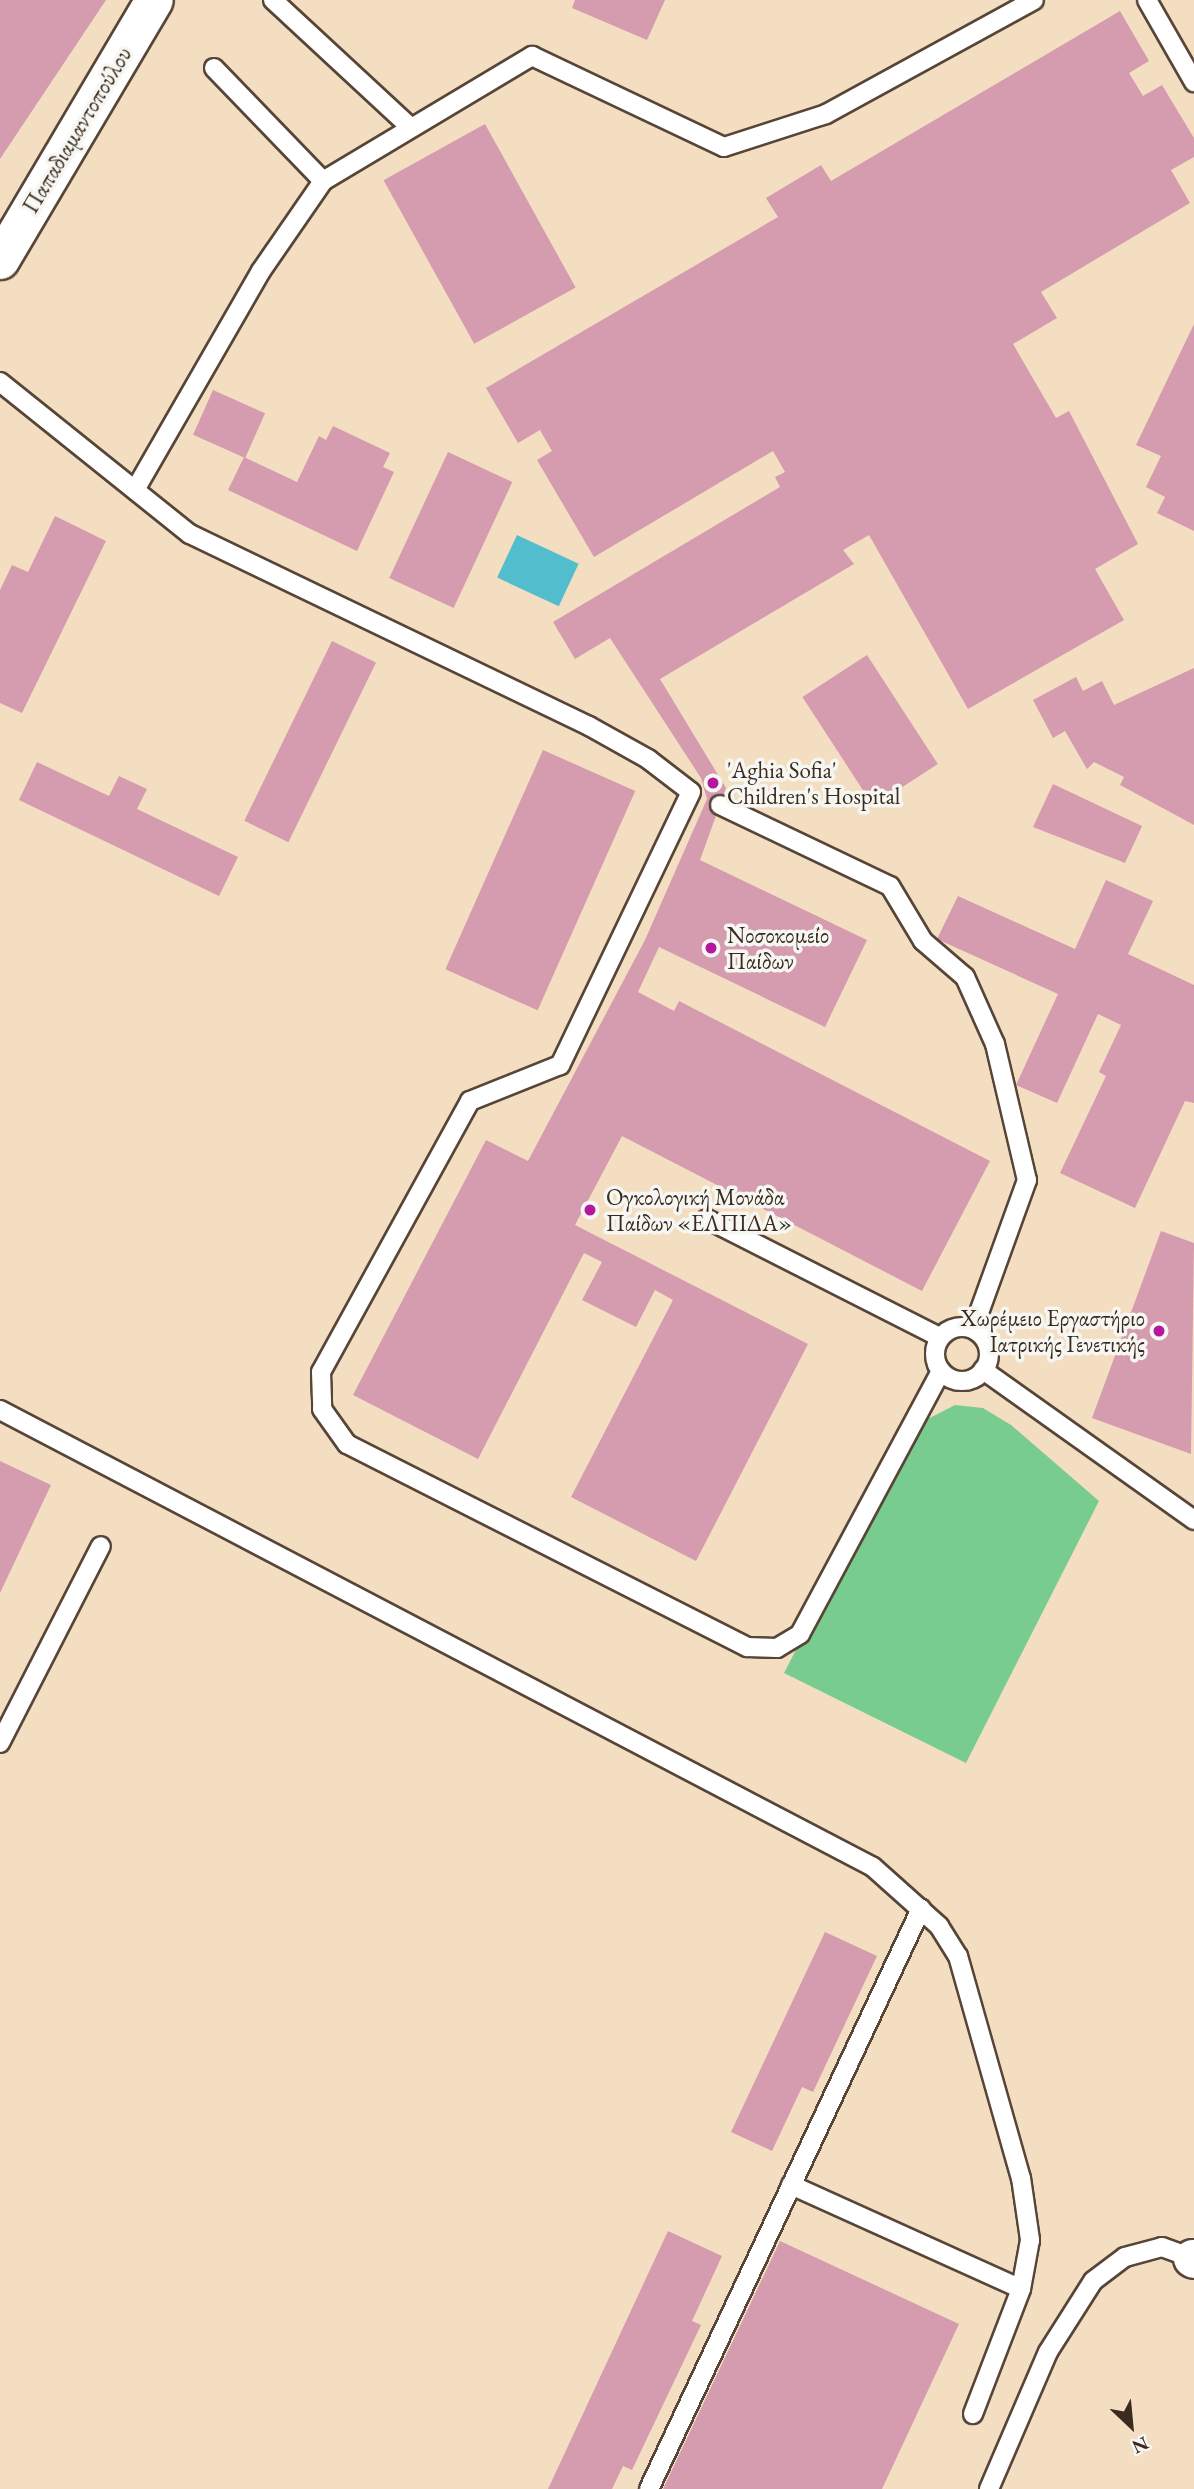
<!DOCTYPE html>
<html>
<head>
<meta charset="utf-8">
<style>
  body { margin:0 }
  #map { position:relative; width:1194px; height:2489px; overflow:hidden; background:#f3dec2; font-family:"EB Garamond",serif }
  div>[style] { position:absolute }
  .green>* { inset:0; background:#79cc8f }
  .water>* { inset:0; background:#52becd; transform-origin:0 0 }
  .building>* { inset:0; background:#d59bae; transform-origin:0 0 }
  .roads { filter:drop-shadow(2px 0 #574537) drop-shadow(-2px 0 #574537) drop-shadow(0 2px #574537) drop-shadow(0 -2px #574537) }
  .lane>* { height:18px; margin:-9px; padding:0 9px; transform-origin:9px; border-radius:9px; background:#fff }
  .lane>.ring { margin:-9px; padding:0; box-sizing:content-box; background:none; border:18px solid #fff; border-radius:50% }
  .street>* { height:37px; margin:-18.5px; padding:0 18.5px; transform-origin:18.5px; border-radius:18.5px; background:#fff }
  .dots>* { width:19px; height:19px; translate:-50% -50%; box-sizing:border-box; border:4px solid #f6f6f2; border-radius:50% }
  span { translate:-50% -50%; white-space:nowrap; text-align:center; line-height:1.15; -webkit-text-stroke:7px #f6f6f2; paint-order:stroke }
  .street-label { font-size:23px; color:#3b2a1e }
  .poi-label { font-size:23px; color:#3b2a1e }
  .left { translate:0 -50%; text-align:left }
  .right { translate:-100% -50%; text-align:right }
  .north { position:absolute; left:1096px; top:2391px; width:70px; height:70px; -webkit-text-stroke:5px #f6f6f2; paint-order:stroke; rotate:154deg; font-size:19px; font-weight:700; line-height:28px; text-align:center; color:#3b2a1e }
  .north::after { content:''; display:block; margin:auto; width:24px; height:32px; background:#3b2a1e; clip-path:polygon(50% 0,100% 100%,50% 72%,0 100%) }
</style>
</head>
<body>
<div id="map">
  <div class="green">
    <i style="clip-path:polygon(955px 1405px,983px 1408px,1011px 1425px,1099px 1501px,966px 1763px,784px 1673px,891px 1466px,918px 1424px)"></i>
  </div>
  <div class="water">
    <i style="left:517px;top:535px;width:68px;height:47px;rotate:25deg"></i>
  </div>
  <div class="building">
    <i style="clip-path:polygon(0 0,106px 0,0 159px)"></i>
    <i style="clip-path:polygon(575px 0,665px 0,647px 40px,572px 8px)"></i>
    <i style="clip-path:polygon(1120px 11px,1149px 61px,1129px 73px,1143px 96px,1162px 85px,1194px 138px,1194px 157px,1171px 170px,1190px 203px,1041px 292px,1057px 318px,1013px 344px,1056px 418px,1069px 411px,1138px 544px,1095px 569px,1124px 620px,968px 709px,869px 535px,843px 550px,854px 564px,660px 679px,726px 788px,700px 860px,867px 940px,825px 1027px,659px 947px,638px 992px,674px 1011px,679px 1001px,990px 1161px,922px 1291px,622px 1136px,575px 1225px,808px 1344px,696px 1561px,571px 1497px,673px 1300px,655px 1290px,636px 1327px,582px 1300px,602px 1262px,584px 1253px,478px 1459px,353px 1395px,486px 1140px,528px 1161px,645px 940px,707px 799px,701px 778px,610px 638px,575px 659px,553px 622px,780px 487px,775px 477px,785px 472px,773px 451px,594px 557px,537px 460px,552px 451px,540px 430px,518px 443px,486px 388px,778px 217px,766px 198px,821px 165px,831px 181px)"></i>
    <i style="left:485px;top:124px;width:187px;height:116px;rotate:61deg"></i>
    <i style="clip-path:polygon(1194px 324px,1194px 531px,1157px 513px,1165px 497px,1146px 487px,1161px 456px,1136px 445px)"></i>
    <i style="left:213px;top:390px;width:57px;height:49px;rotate:24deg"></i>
    <i style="clip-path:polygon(333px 426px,390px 453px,383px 467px,394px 472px,357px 551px,228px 490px,244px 457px,297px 482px,319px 436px,326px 440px)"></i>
    <i style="left:448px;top:452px;width:71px;height:139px;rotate:25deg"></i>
    <i style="clip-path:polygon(55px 516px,106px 541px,22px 713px,0 703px,0 590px,12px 565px,28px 572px)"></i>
    <i style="left:332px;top:641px;width:49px;height:200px;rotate:26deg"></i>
    <i style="left:867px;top:655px;width:130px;height:77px;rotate:57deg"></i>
    <i style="clip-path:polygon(1194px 668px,1194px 825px,1120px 785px,1124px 777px,1094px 762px,1087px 769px,1065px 731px,1053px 738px,1033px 700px,1076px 677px,1083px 691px,1102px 681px,1114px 705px)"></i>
    <i style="left:543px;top:750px;width:101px;height:240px;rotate:24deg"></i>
    <i style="clip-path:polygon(37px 762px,109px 796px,119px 776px,147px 789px,137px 809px,238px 857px,219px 896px,19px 800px)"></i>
    <i style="clip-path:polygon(1053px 784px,1142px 826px,1125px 863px,1033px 827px)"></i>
    <i style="clip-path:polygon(1106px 880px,1153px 901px,1128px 954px,1194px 985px,1194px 1103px,1185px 1101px,1135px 1208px,1060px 1173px,1106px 1076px,1099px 1072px,1121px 1025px,1098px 1014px,1057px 1103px,1016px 1085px,1058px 994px,937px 939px,958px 896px,1075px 949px)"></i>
    <i style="clip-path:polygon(1161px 1231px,1194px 1243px,1191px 1454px,1092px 1418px)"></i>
    <i style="clip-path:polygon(0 1461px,51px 1485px,0 1593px)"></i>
    <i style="clip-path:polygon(825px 1932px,877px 1956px,813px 2092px,802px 2087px,772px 2151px,731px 2132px)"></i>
    <i style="clip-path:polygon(668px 2231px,722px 2256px,692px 2321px,701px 2325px,632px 2470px,623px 2466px,612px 2489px,548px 2489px)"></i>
    <i style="clip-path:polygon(780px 2241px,959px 2324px,882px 2489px,663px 2489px)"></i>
  </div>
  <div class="roads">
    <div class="lane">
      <i style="left:273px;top:0;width:187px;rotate:42.8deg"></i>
      <i style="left:1147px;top:0;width:95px;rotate:60.2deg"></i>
      <i style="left:214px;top:68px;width:157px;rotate:46deg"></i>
      <i style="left:0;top:382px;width:243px;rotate:38.7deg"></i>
      <i style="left:190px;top:534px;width:443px;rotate:25.7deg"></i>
      <i style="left:589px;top:726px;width:68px;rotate:29.2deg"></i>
      <i style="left:648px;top:759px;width:54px;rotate:37.5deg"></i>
      <i style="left:691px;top:792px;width:303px;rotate:115.6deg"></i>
      <i style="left:560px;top:1065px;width:97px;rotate:158.2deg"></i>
      <i style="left:470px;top:1101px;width:309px;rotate:118.8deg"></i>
      <i style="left:321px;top:1372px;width:37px;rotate:88deg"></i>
      <i style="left:322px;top:1409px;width:43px;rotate:54.5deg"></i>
      <i style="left:347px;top:1444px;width:449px;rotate:26.9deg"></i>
      <i style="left:747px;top:1647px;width:30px;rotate:2deg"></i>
      <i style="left:777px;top:1648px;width:27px;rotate:-31deg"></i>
      <i style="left:800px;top:1634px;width:298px;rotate:-61.8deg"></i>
      <i style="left:135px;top:490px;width:253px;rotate:-60.1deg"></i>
      <i style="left:261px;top:271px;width:109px;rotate:-55.4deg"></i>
      <i style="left:323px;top:181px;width:244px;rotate:-30.9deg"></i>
      <i style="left:532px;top:56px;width:212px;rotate:25.4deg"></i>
      <i style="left:724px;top:147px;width:107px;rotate:-17.9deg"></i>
      <i style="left:826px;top:114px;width:237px;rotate:-28.7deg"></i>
      <i style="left:720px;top:805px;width:188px;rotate:25.5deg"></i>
      <i style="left:890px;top:886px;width:64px;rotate:59deg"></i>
      <i style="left:923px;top:941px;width:55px;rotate:40.6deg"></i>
      <i style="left:965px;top:977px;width:73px;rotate:65.9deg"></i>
      <i style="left:995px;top:1044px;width:140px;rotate:76.8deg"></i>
      <i style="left:1027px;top:1180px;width:158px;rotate:109.9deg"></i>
      <i style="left:707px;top:1219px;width:261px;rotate:26.9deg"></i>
      <i class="ring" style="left:935px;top:1327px;width:36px;height:36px"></i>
      <i style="left:983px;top:1370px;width:259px;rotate:35.4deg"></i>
      <i style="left:0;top:1410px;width:985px;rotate:27.63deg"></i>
      <i style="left:873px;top:1867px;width:89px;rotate:41.8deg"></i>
      <i style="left:939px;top:1926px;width:36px;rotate:58deg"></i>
      <i style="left:958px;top:1956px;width:231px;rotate:74.2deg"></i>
      <i style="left:1021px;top:2178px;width:63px;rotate:81.7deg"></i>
      <i style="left:1030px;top:2240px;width:50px;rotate:100.4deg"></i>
      <i style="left:1021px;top:2289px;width:134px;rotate:111deg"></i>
      <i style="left:0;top:1743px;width:221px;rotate:-62.9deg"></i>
      <i style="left:791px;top:2185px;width:252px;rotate:24.3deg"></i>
      <i style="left:649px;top:2489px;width:641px;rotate:-64.88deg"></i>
      <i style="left:989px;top:2489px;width:149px;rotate:-66.7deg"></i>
      <i style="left:1048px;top:2352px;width:84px;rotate:-57.6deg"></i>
      <i style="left:1093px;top:2281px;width:40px;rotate:-37deg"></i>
      <i style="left:1125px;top:2257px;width:38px;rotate:-15deg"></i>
      <i style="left:1162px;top:2247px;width:32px;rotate:20deg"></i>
    </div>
    <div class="street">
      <i style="left:0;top:260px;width:302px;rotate:-59.4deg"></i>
      <i style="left:1192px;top:2258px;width:2px;rotate:27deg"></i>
    </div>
  </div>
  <div class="dots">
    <i style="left:713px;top:783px;background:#b5179e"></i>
    <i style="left:711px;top:948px;background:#b5179e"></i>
    <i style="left:590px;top:1210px;background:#b5179e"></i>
    <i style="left:1159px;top:1331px;background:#b5179e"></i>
  </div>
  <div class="street-label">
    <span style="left:77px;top:130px;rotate:-59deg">Παπαδιαμαντοπούλου</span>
  </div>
  <div class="poi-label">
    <span class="left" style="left:727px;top:783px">'Aghia Sofia'<br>Children's Hospital</span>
    <span class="left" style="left:727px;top:948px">Νοσοκομείο<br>Παίδων</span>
    <span class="left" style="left:606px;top:1210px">Ογκολογική Μονάδα<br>Παίδων «ΕΛΠΙΔΑ»</span>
    <span class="right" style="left:1145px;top:1331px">Χωρέμειο Εργαστήριο<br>Ιατρικής Γενετικής</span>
  </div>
  <div class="north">N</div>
</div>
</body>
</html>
